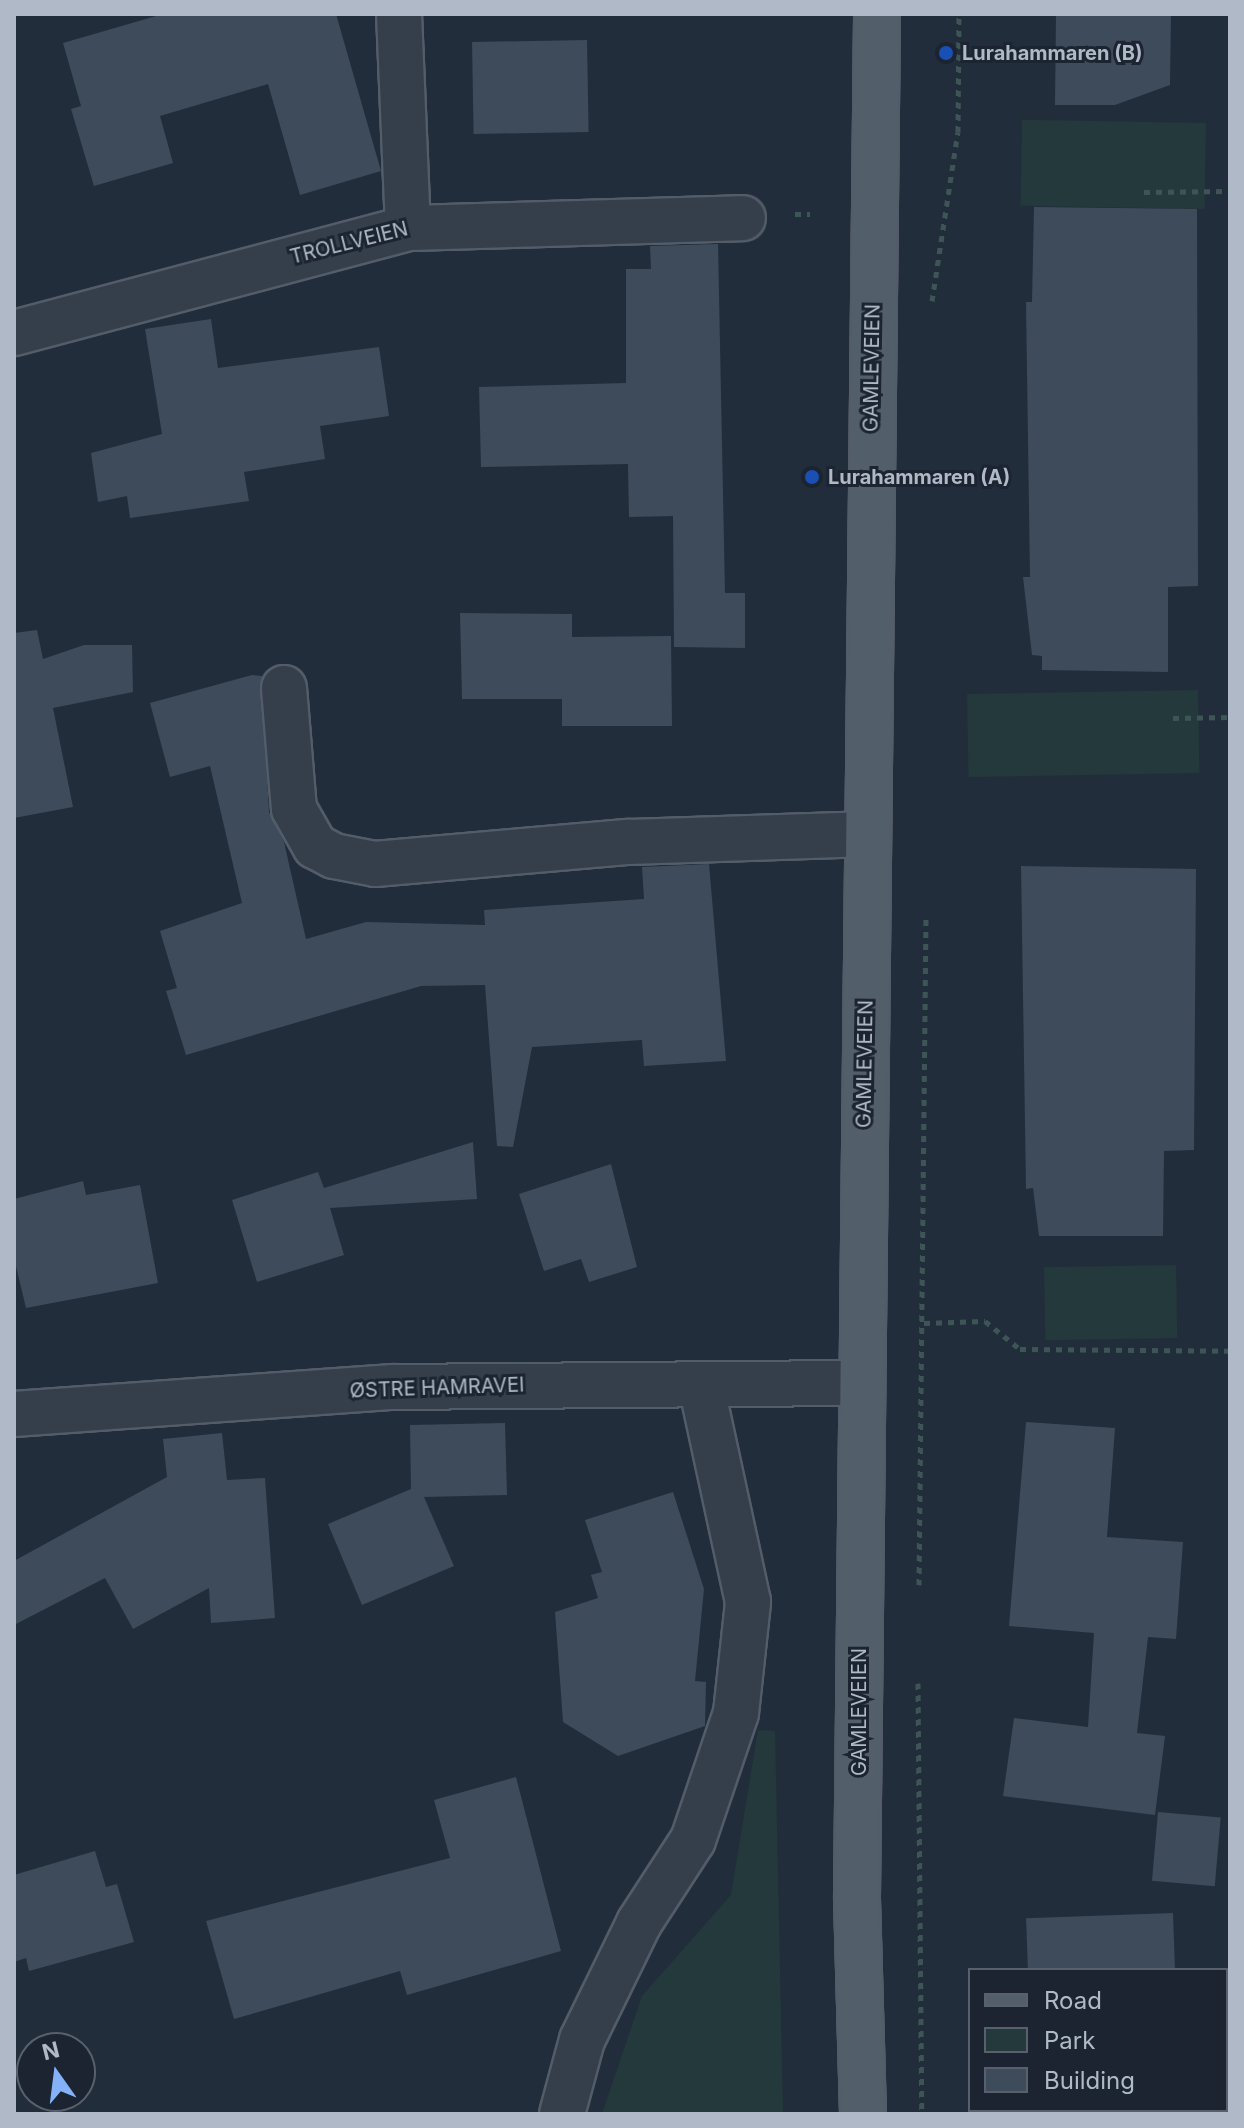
<!DOCTYPE html>
<html>
<head>
<meta charset="utf-8">
<style>
  body { margin:0 }
  #map { position:relative; width:1244px; height:2128px; overflow:hidden; background:#222d3b; font-family:Inter,sans-serif }
  div>[style] { position:absolute }
  .green>* { inset:0; background:#24393c; transform-origin:0 0 }
  .building>* { inset:0; background:#3d4b5b; transform-origin:0 0 }
  .path>* { height:5px; margin-top:-2.5px; transform-origin:0; background:repeating-linear-gradient(90deg,#3e5556 0 6px,transparent 0 12px) }
  .roads { filter:drop-shadow(2px 0 #535c69) drop-shadow(-2px 0 #535c69) drop-shadow(0 2px #535c69) drop-shadow(0 -2px #535c69) }
  .minor>* { height:44px; margin:-22px; padding:0 22px; transform-origin:22px; border-radius:22px; background:#353f4b }
  .major>* { height:44px; margin:-22px; padding:0 22px; transform-origin:22px; border-radius:22px; background:#535e6b }
  .dots>* { width:22px; height:22px; translate:-50% -50%; box-sizing:border-box; border:4px solid #1b2430; border-radius:50% }
  span { translate:-50% -50%; white-space:nowrap; text-align:center; line-height:1.15; -webkit-text-stroke:6px #1b2430; paint-order:stroke }
  .poi-label { font-size:20px; color:#b0b9c7; font-weight:700 }
  .left { translate:0 -50%; text-align:left }
  .street-label { font-size:20px; color:#b0b9c7 }
  .frame { position:absolute; inset:0; border:16px solid #b0b9c7; pointer-events:none }
  .legend { position:absolute; left:968px; top:1968px; width:260px; height:144px; box-sizing:border-box; background:#1b2430; border:2px solid #57606c; margin:0; padding:10px 14px; list-style:none; font-size:24px; color:#b0b9c7 }
  .legend li { display:flex; align-items:center; gap:16px; height:40px }
  .legend b { width:40px; border:2px solid #57606c }
  .north { position:absolute; left:16px; top:2032px; width:80px; height:80px; box-sizing:border-box; background:#1b2430; border:2px solid #57606c; border-radius:50%; rotate:346deg; font-size:22px; font-weight:700; line-height:32px; text-align:center; color:#b0b9c7 }
  .north::after { content:''; display:block; margin:auto; width:28px; height:36px; background:#83b2fa; clip-path:polygon(50% 0,100% 100%,50% 72%,0 100%) }
</style>
</head>
<body>
<div id="map">
  <div class="green">
    <i style="left:1206px;top:123px;width:86px;height:184px;rotate:91deg"></i>
    <i style="left:1198px;top:690px;width:83px;height:231px;rotate:89deg"></i>
    <i style="left:1176px;top:1265px;width:73px;height:132px;rotate:89deg"></i>
    <i style="clip-path:polygon(758px 1730px,775px 1731px,783px 2114px,602px 2114px,642px 1996px,731px 1895px)"></i>
  </div>
  <div class="building">
    <i style="clip-path:polygon(163px 14px,336px 14px,381px 171px,300px 195px,268px 84px,160px 116px,173px 163px,94px 186px,71px 109px,81px 106px,63px 43px)"></i>
    <i style="clip-path:polygon(1056px 14px,1171px 14px,1170px 85px,1115px 105px,1055px 105px)"></i>
    <i style="left:587px;top:40px;width:92px;height:115px;rotate:89deg"></i>
    <i style="clip-path:polygon(1034px 207px,1197px 209px,1198px 586px,1168px 587px,1168px 672px,1042px 670px,1042px 656px,1032px 655px,1023px 577px,1030px 577px,1026px 302px,1032px 302px)"></i>
    <i style="clip-path:polygon(718px 244px,725px 593px,745px 593px,745px 648px,674px 647px,673px 516px,629px 517px,628px 464px,481px 467px,479px 387px,626px 383px,626px 269px,651px 269px,650px 246px)"></i>
    <i style="clip-path:polygon(211px 319px,218px 368px,379px 347px,389px 416px,320px 426px,325px 459px,244px 472px,249px 501px,130px 518px,127px 496px,98px 502px,91px 453px,162px 434px,145px 329px)"></i>
    <i style="clip-path:polygon(460px 613px,572px 614px,572px 637px,671px 636px,672px 726px,562px 726px,562px 699px,462px 699px)"></i>
    <i style="clip-path:polygon(37px 630px,43px 659px,84px 645px,132px 645px,133px 692px,53px 708px,73px 807px,14px 818px,14px 633px)"></i>
    <i style="clip-path:polygon(252px 675px,262px 676px,269px 812px,284px 842px,306px 939px,366px 922px,485px 925px,484px 910px,644px 899px,642px 867px,709px 864px,726px 1061px,644px 1066px,642px 1040px,532px 1047px,513px 1147px,497px 1146px,485px 985px,421px 986px,186px 1055px,166px 991px,177px 988px,160px 931px,242px 903px,210px 766px,170px 777px,150px 703px)"></i>
    <i style="clip-path:polygon(1021px 866px,1196px 869px,1194px 1150px,1164px 1151px,1163px 1236px,1039px 1236px,1033px 1188px,1026px 1189px)"></i>
    <i style="clip-path:polygon(473px 1142px,477px 1199px,330px 1208px,344px 1255px,257px 1282px,232px 1200px,318px 1172px,324px 1188px)"></i>
    <i style="clip-path:polygon(611px 1164px,637px 1267px,589px 1282px,581px 1259px,544px 1271px,519px 1194px)"></i>
    <i style="clip-path:polygon(83px 1181px,86px 1195px,140px 1185px,158px 1283px,26px 1308px,14px 1258px,14px 1199px)"></i>
    <i style="clip-path:polygon(1026px 1422px,1115px 1428px,1107px 1537px,1183px 1542px,1176px 1639px,1148px 1637px,1137px 1733px,1165px 1736px,1155px 1815px,1003px 1796px,1014px 1718px,1088px 1727px,1094px 1633px,1009px 1626px)"></i>
    <i style="clip-path:polygon(505px 1423px,507px 1495px,424px 1497px,454px 1566px,362px 1605px,328px 1524px,411px 1489px,410px 1425px)"></i>
    <i style="clip-path:polygon(222px 1433px,227px 1480px,265px 1478px,275px 1618px,211px 1623px,209px 1588px,133px 1629px,105px 1578px,14px 1625px,14px 1561px,167px 1477px,163px 1439px)"></i>
    <i style="clip-path:polygon(673px 1492px,704px 1589px,695px 1681px,706px 1682px,705px 1726px,618px 1756px,563px 1722px,555px 1612px,598px 1598px,591px 1575px,602px 1572px,585px 1520px)"></i>
    <i style="clip-path:polygon(516px 1777px,561px 1951px,407px 1995px,400px 1971px,234px 2019px,206px 1921px,450px 1858px,434px 1800px)"></i>
    <i style="left:1158px;top:1812px;width:63px;height:69px;rotate:5deg"></i>
    <i style="clip-path:polygon(95px 1851px,106px 1887px,117px 1884px,134px 1942px,29px 1971px,26px 1958px,14px 1962px,14px 1875px)"></i>
    <i style="left:1173px;top:1913px;width:57px;height:147px;rotate:88deg"></i>
  </div>
  <div class="path">
    <i style="left:1144px;top:192px;width:86px;rotate:-0.7deg"></i>
    <i style="left:795px;top:214px;width:15px"></i>
    <i style="left:932px;top:301px;width:171px;rotate:-81.3deg"></i>
    <i style="left:958px;top:132px;width:118px;rotate:-89.5deg"></i>
    <i style="left:1173px;top:718px;width:57px;rotate:-1deg"></i>
    <i style="left:924px;top:1323px;width:61px;rotate:-1.9deg"></i>
    <i style="left:985px;top:1321px;width:45px;rotate:38.7deg"></i>
    <i style="left:1020px;top:1349px;width:210px;rotate:0.5deg"></i>
    <i style="left:919px;top:1585px;width:666px;rotate:-89.4deg"></i>
    <i style="left:918px;top:1683px;width:431px;rotate:89.5deg"></i>
  </div>
  <div class="roads">
    <div class="minor">
      <i style="left:399px;top:14px;width:214px;rotate:87.6deg"></i>
      <i style="left:14px;top:333px;width:408px;rotate:-14.9deg"></i>
      <i style="left:408px;top:228px;width:335px;rotate:-1.7deg"></i>
      <i style="left:284px;top:688px;width:121px;rotate:85.3deg"></i>
      <i style="left:294px;top:809px;width:43px;rotate:60.4deg"></i>
      <i style="left:315px;top:846px;width:21px;rotate:28deg"></i>
      <i style="left:334px;top:856px;width:42px;rotate:11deg"></i>
      <i style="left:375px;top:864px;width:255px;rotate:-5deg"></i>
      <i style="left:629px;top:842px;width:239px;rotate:-1.9deg"></i>
      <i style="left:14px;top:1414px;width:379px;rotate:-4.1deg"></i>
      <i style="left:392px;top:1387px;width:469px;rotate:-0.5deg"></i>
      <i style="left:562px;top:2114px;width:77px;rotate:-74.9deg"></i>
      <i style="left:582px;top:2040px;width:130px;rotate:-64deg"></i>
      <i style="left:639px;top:1923px;width:99px;rotate:-57deg"></i>
      <i style="left:693px;top:1840px;width:134px;rotate:-71.3deg"></i>
      <i style="left:736px;top:1713px;width:112px;rotate:-83.8deg"></i>
      <i style="left:748px;top:1602px;width:223px;rotate:-102.2deg"></i>
    </div>
    <div class="major">
      <i style="left:863px;top:2114px;width:218px;rotate:-91.6deg"></i>
      <i style="left:857px;top:1896px;width:1882px;rotate:-89.39deg"></i>
    </div>
  </div>
  <div class="dots">
    <i style="left:946px;top:53px;background:#1a4fb4"></i>
    <i style="left:812px;top:477px;background:#1a4fb4"></i>
  </div>
  <div class="poi-label">
    <span class="left" style="left:962px;top:53px">Lurahammaren (B)</span>
    <span class="left" style="left:828px;top:477px">Lurahammaren (A)</span>
  </div>
  <div class="street-label">
    <span style="left:349px;top:243px;rotate:-14deg">TROLLVEIEN</span>
    <span style="left:872px;top:368px;rotate:-89deg">GAMLEVEIEN</span>
    <span style="left:865px;top:1064px;rotate:-89deg">GAMLEVEIEN</span>
    <span style="left:437px;top:1388px;rotate:-2deg">ØSTRE HAMRAVEI</span>
    <span style="left:859px;top:1712px;rotate:-90deg">GAMLEVEIEN</span>
  </div>
  <div class="frame"></div>
  <ul class="legend">
  <li><b style="height:10px;background:#535e6b"></b>Road</li>
  <li><b style="height:22px;background:#24393c"></b>Park</li>
  <li><b style="height:22px;background:#3d4b5b"></b>Building</li>
  </ul>
  <div class="north">N</div>
</div>
</body>
</html>
